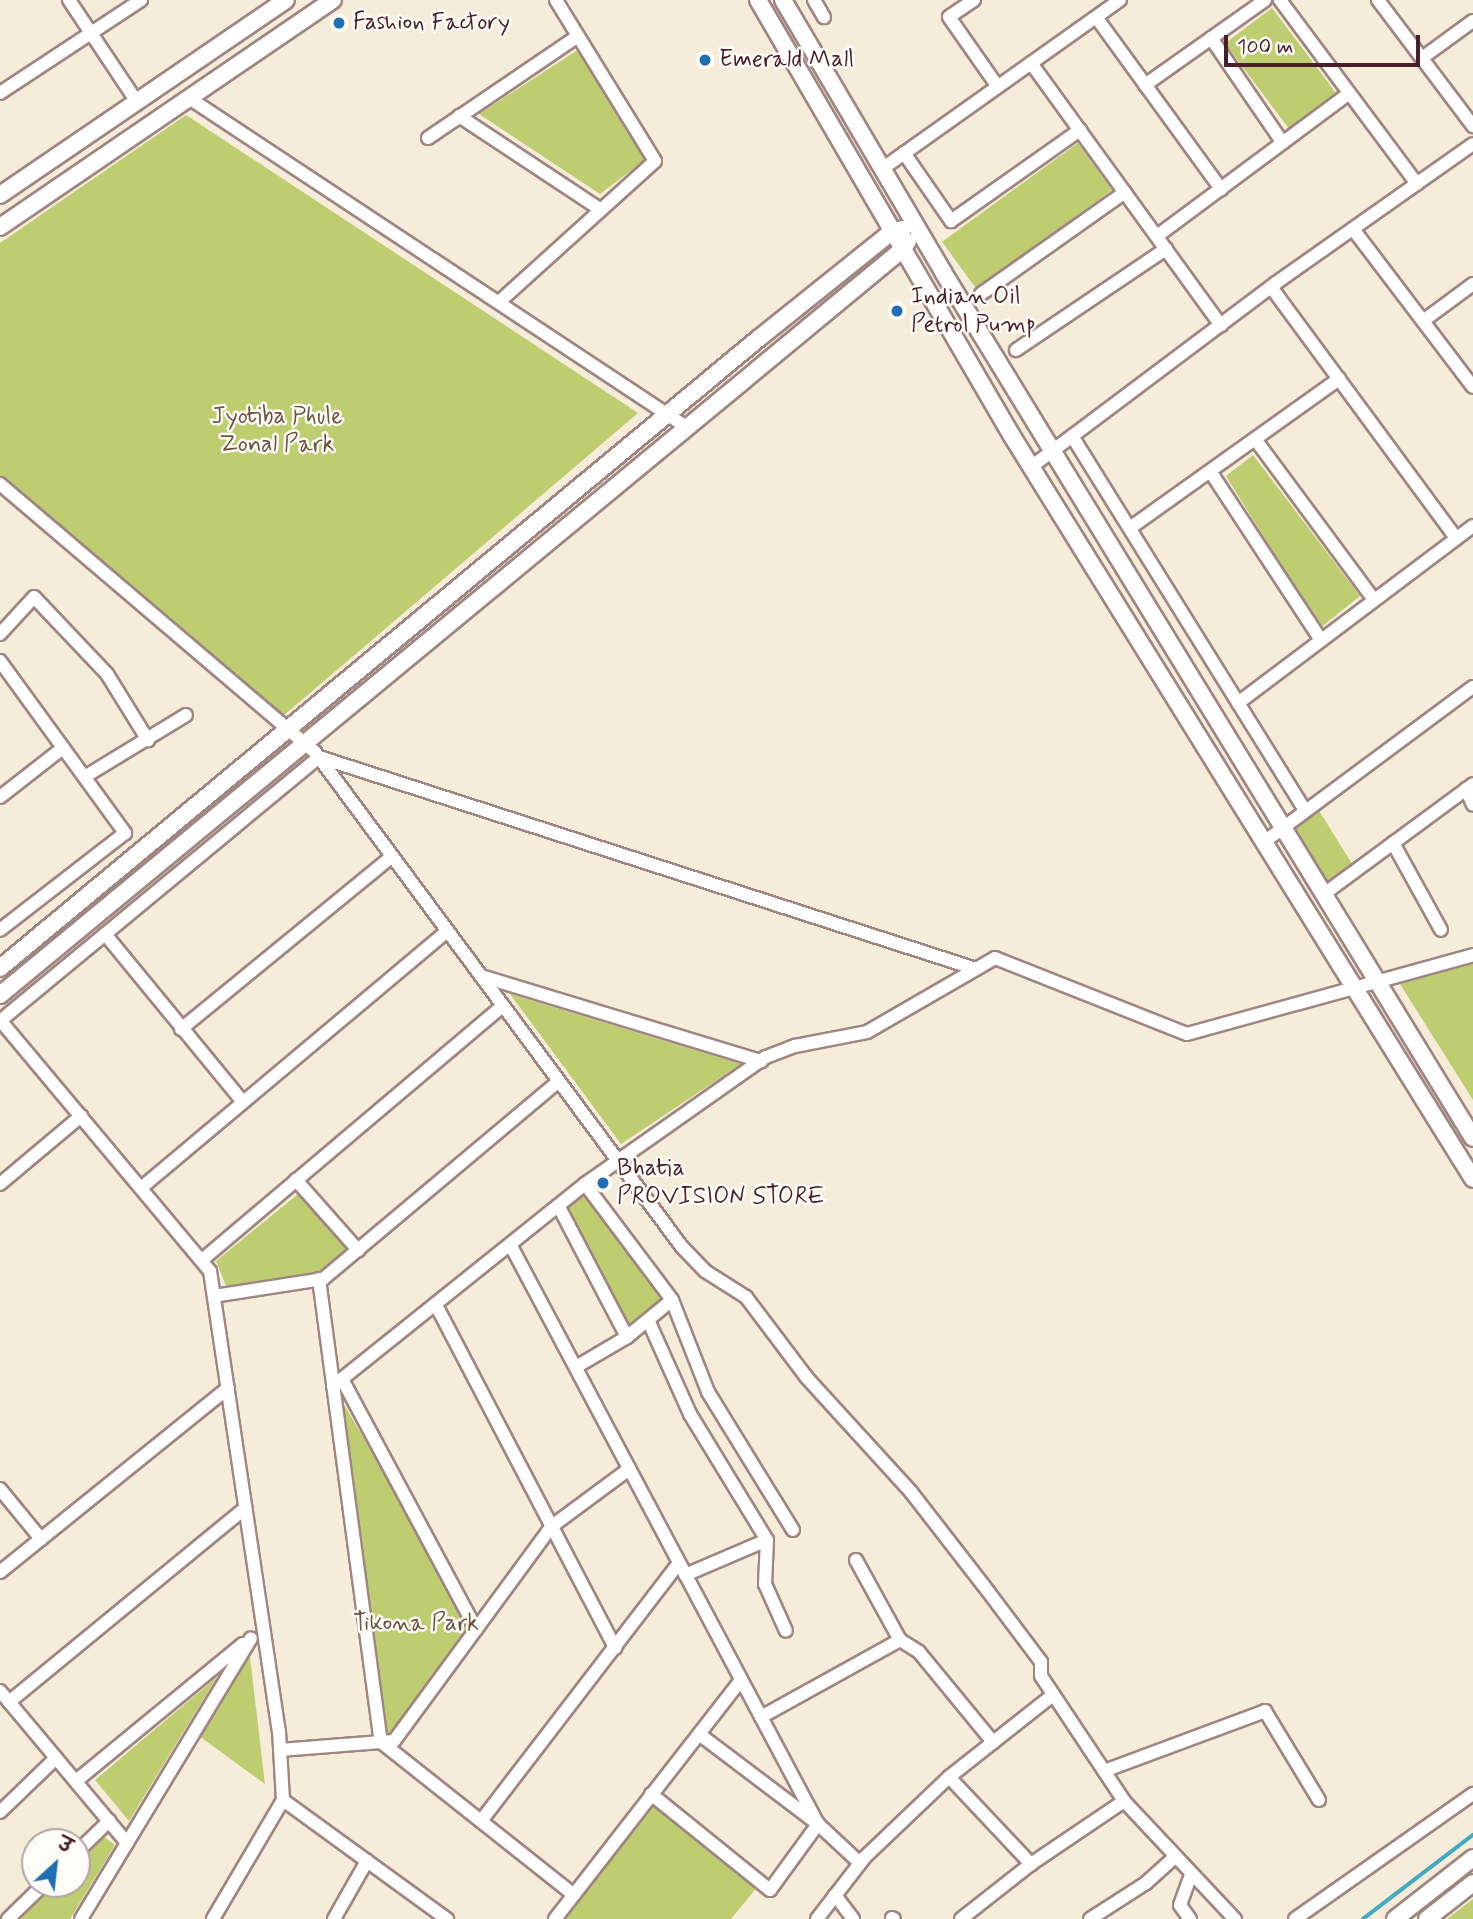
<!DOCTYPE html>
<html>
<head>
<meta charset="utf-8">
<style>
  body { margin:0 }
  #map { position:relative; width:1473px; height:1919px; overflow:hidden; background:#f5ecd9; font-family:Mynerve,"Playpen Sans Deva",sans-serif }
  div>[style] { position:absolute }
  .green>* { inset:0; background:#bdcd6f; transform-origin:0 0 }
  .stream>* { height:3.5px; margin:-1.75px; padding:0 1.75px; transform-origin:1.75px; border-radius:1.75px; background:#42aac1 }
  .roads { filter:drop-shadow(2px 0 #a08682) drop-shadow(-2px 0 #a08682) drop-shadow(0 2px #a08682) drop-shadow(0 -2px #a08682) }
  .minor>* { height:12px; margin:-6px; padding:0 6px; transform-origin:6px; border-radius:6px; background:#fff }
  .tertiary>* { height:16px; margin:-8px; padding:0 8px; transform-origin:8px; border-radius:8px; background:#fff }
  .dots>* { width:19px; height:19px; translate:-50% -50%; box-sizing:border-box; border:4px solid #fdfcf7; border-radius:50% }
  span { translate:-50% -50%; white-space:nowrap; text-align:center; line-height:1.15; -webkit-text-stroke:5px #fdfcf7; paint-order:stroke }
  .poi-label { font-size:24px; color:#4a1f2b }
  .left { translate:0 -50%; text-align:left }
  .park-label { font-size:24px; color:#6c533f }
  .north { position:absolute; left:21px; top:1828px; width:70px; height:70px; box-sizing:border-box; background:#fdfcf7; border:2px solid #b5a4a5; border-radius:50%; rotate:27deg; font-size:19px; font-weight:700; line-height:28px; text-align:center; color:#4a1f2b }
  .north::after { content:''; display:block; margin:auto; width:24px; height:32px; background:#1f6fb2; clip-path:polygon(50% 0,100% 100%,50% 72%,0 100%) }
  .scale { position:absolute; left:1224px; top:35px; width:196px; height:32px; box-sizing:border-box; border:4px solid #4a1f2b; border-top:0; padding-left:9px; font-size:21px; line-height:24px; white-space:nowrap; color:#4a1f2b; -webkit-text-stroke:5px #fdfcf7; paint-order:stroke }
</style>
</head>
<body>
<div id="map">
  <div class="green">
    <i style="left:1272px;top:8px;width:106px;height:59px;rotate:53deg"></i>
    <i style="clip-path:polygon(579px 49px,646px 159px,600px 194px,479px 114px)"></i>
    <i style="clip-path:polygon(186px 115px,638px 413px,283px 716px,0 476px,0 243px)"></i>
    <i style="left:1078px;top:143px;width:58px;height:168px;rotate:54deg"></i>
    <i style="clip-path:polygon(1253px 455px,1360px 596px,1320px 628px,1226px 476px)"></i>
    <i style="left:1316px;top:806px;width:71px;height:36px;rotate:58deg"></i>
    <i style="clip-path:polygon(1473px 964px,1473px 1100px,1400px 984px)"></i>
    <i style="clip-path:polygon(510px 994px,741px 1064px,621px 1144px)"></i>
    <i style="clip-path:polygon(585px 1192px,668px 1303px,627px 1337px,559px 1207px)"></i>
    <i style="clip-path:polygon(298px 1194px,346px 1249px,322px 1272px,226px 1286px,216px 1261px)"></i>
    <i style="clip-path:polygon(333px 1386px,476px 1629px,388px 1741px,359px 1574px)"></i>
    <i style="clip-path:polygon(249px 1649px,265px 1784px,199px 1736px)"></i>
    <i style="clip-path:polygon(217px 1677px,129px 1821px,95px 1780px)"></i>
    <i style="clip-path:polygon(651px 1799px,758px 1886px,731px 1919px,560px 1919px)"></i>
    <i style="clip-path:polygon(103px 1836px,115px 1845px,70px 1919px,19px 1919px,55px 1884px,77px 1884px,77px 1862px)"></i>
    <i style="clip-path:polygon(1473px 1899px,1473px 1919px,1447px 1919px)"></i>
  </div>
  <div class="stream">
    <i style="left:1363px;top:1919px;width:138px;rotate:-37.4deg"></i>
  </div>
  <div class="roads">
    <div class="minor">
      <i style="left:69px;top:0;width:123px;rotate:56.3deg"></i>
      <i style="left:814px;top:0;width:20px;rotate:60deg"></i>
      <i style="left:974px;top:0;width:30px;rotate:146deg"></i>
      <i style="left:949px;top:17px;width:85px;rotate:55deg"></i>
      <i style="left:1280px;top:0;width:229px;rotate:53.3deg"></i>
      <i style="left:1378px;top:0;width:158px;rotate:53deg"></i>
      <i style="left:1096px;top:17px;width:213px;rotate:54deg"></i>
      <i style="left:1211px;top:38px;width:127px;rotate:55.6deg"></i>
      <i style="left:1422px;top:58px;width:63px;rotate:-36deg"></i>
      <i style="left:1031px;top:63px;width:324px;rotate:54.1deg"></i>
      <i style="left:1145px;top:85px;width:147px;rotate:-35.3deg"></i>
      <i style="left:0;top:93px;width:169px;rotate:-33.4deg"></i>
      <i style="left:189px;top:98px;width:595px;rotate:33.48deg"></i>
      <i style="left:459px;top:116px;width:170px;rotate:33.5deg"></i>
      <i style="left:428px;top:138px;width:181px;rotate:-34.2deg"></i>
      <i style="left:904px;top:153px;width:83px;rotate:55.3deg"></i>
      <i style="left:951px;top:221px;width:158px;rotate:-35.2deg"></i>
      <i style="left:882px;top:169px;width:292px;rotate:-35.4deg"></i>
      <i style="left:1353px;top:229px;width:198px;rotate:52.8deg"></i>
      <i style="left:1157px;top:236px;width:238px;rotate:-36.6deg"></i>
      <i style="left:1271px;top:287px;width:312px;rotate:53.6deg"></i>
      <i style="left:981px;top:294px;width:176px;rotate:-35.3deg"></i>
      <i style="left:499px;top:302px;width:210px;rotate:-42.1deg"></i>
      <i style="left:655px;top:161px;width:189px;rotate:-121.6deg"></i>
      <i style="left:1423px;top:321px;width:62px;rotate:-36.5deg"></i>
      <i style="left:1016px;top:350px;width:181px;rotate:-34deg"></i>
      <i style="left:1072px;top:436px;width:441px;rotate:58.1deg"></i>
      <i style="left:1255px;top:439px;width:200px;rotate:53.5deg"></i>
      <i style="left:1031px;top:467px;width:306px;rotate:-36.9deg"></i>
      <i style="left:1276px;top:283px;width:241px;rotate:-35.2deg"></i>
      <i style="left:1210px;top:471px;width:202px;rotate:56.7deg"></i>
      <i style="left:0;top:484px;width:414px;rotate:40.4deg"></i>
      <i style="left:315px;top:752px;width:616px;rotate:53.45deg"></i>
      <i style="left:682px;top:1247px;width:33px;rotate:46deg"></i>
      <i style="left:705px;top:1271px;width:49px;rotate:32.4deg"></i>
      <i style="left:746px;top:1297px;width:101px;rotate:53deg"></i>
      <i style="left:807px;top:1378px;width:154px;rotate:47.6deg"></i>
      <i style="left:911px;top:1492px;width:119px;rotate:52.2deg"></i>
      <i style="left:984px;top:1586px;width:95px;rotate:53.1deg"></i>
      <i style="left:1041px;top:1662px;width:14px;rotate:90deg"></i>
      <i style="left:1041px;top:1676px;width:150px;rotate:56.4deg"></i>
      <i style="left:1130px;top:528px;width:257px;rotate:-35.5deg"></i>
      <i style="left:0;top:634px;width:50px;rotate:-47.4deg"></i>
      <i style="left:34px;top:597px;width:106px;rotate:46.5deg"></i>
      <i style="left:107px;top:674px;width:78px;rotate:58.2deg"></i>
      <i style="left:0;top:661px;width:213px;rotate:54deg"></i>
      <i style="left:125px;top:833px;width:158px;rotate:142.2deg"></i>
      <i style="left:1238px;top:703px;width:294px;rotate:-37deg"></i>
      <i style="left:86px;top:776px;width:117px;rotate:-31.4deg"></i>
      <i style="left:1466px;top:789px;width:17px;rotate:66deg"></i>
      <i style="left:0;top:797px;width:80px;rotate:-37.9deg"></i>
      <i style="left:1264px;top:842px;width:260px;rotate:-36.6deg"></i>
      <i style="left:1393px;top:843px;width:99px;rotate:61.1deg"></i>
      <i style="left:1324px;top:894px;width:185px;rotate:-36.4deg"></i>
      <i style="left:105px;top:934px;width:217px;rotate:50.6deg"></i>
      <i style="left:481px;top:976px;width:293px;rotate:16.9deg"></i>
      <i style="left:0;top:1020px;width:327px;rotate:50.1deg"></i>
      <i style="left:210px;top:1271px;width:465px;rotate:81.5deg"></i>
      <i style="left:279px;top:1731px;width:69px;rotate:86.7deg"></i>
      <i style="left:283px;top:1800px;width:138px;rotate:120.5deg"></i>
      <i style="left:0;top:1021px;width:414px;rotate:-39.6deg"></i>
      <i style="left:319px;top:757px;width:690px;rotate:17.88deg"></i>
      <i style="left:181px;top:1029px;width:273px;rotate:-39.3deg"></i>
      <i style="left:296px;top:1180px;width:94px;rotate:48.5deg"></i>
      <i style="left:0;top:1184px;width:106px;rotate:-40deg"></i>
      <i style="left:585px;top:1184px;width:145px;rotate:53.1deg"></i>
      <i style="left:672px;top:1300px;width:99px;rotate:68.6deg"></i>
      <i style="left:708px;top:1392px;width:162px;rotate:58.4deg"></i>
      <i style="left:141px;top:1188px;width:400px;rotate:-40deg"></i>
      <i style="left:559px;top:1207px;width:147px;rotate:62.4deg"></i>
      <i style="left:627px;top:1337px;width:59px;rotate:149.5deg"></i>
      <i style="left:511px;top:1246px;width:654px;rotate:62.03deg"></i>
      <i style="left:202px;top:1260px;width:394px;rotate:-40.2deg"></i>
      <i style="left:319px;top:1279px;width:467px;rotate:82.4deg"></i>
      <i style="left:381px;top:1742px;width:246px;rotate:38.4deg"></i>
      <i style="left:214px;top:1296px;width:110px;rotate:-8.9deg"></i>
      <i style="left:323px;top:1279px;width:308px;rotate:-40deg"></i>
      <i style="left:436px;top:1305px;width:387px;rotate:62.4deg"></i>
      <i style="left:648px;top:1320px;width:103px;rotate:65.9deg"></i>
      <i style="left:690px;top:1414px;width:148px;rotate:58.6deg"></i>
      <i style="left:767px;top:1540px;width:89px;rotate:156.9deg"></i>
      <i style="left:627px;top:1337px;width:58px;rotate:-39.4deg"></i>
      <i style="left:342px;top:1379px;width:284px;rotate:61.8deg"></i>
      <i style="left:333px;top:1386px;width:323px;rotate:-38.7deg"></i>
      <i style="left:585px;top:1184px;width:221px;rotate:-35.1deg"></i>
      <i style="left:766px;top:1057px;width:31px;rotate:-21deg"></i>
      <i style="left:795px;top:1046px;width:73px;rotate:-11deg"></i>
      <i style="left:867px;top:1032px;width:148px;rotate:-30deg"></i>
      <i style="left:995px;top:958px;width:206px;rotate:21.6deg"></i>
      <i style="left:1187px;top:1034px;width:297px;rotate:-15.4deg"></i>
      <i style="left:0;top:1489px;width:65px;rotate:50.6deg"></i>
      <i style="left:767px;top:1540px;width:44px;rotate:92.6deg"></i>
      <i style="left:765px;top:1584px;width:51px;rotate:65.9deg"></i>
      <i style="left:856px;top:1560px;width:91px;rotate:61.2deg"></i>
      <i style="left:0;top:1572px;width:293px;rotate:-38.9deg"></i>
      <i style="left:0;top:1691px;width:198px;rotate:50.1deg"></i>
      <i style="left:9px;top:1702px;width:306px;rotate:-39.4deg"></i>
      <i style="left:761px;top:1717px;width:159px;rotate:-29deg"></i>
      <i style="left:900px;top:1640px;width:22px;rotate:32deg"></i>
      <i style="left:919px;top:1652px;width:117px;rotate:50.6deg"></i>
      <i style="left:699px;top:1734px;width:149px;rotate:37.1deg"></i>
      <i style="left:818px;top:1824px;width:57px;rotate:42.9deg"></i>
      <i style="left:280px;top:1750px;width:114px;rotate:-4.5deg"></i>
      <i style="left:394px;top:1741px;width:267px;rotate:-53.7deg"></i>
      <i style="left:552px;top:1526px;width:96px;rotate:-36.5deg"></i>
      <i style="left:1104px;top:1771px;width:172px;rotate:-20.4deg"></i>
      <i style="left:1265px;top:1711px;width:104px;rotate:58.8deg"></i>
      <i style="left:949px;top:1777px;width:120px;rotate:46.7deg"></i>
      <i style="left:76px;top:1781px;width:216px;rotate:-39.4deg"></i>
      <i style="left:651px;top:1794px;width:153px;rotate:38.9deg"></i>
      <i style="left:770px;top:1890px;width:82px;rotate:-54deg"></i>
      <i style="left:283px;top:1800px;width:203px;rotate:36deg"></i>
      <i style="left:0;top:1812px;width:78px;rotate:-44deg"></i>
      <i style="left:481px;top:1821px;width:325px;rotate:-52.5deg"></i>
      <i style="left:77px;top:1852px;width:45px;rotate:-44.1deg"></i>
      <i style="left:835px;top:1895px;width:30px;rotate:53deg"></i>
      <i style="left:892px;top:1918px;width:2px;rotate:27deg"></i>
      <i style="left:8px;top:1919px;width:50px;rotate:-44.2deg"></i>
      <i style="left:81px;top:1919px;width:328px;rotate:-58.8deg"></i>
      <i style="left:334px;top:1919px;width:67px;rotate:-60.4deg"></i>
      <i style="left:555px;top:1919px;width:303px;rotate:-52.1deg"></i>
      <i style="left:817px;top:1919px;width:78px;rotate:-52.3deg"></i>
      <i style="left:865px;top:1857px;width:116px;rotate:-43.6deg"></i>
      <i style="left:949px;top:1777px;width:132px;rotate:-38.3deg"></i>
      <i style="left:961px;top:1919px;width:89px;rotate:-38.2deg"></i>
      <i style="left:1031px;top:1864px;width:112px;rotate:-34.1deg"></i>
      <i style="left:1124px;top:1801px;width:162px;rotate:46.8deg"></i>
      <i style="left:1090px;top:1919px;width:67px;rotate:-32.7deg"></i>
      <i style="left:1146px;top:1883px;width:38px;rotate:-42deg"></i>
      <i style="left:1190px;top:1919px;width:17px;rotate:-126deg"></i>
      <i style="left:1180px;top:1905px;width:33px;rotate:-70deg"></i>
      <i style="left:1295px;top:1919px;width:218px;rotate:-35.1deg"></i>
    </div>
    <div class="tertiary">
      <i style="left:758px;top:0;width:505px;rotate:59.78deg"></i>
      <i style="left:1012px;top:436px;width:874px;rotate:58.18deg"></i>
      <i style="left:783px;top:0;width:316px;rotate:59.5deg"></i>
      <i style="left:943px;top:272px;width:1015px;rotate:58.53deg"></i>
      <i style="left:0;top:195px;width:346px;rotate:-34.3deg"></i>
      <i style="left:0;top:227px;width:403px;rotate:-34.3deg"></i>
      <i style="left:0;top:968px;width:985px;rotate:-39.69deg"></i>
      <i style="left:758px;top:339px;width:173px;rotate:-38.7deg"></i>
      <i style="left:893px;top:231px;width:10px;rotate:-11deg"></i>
      <i style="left:0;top:995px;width:1171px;rotate:-39.56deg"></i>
      <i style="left:903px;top:249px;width:9px;rotate:-58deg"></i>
      <i style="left:1395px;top:1919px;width:99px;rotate:-38deg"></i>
      <i style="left:1427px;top:1919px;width:58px;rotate:-38deg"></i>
    </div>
  </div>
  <div class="dots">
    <i style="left:339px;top:23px;background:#1f6fb2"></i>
    <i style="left:705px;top:60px;background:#1f6fb2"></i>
    <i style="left:897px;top:311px;background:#1f6fb2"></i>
    <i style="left:603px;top:1183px;background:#1f6fb2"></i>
  </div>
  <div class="poi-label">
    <span class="left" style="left:353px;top:23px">Fashion Factory</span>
    <span class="left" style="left:719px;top:60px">Emerald Mall</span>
    <span class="left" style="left:911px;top:311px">Indian Oil<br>Petrol Pump</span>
    <span class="left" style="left:617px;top:1183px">Bhatia<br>PROVISION STORE</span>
  </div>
  <div class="park-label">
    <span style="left:277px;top:431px">Jyotiba Phule<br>Zonal Park</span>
    <span style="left:416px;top:1624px">Tikona Park</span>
  </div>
  <div class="north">उ</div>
  <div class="scale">100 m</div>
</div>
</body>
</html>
